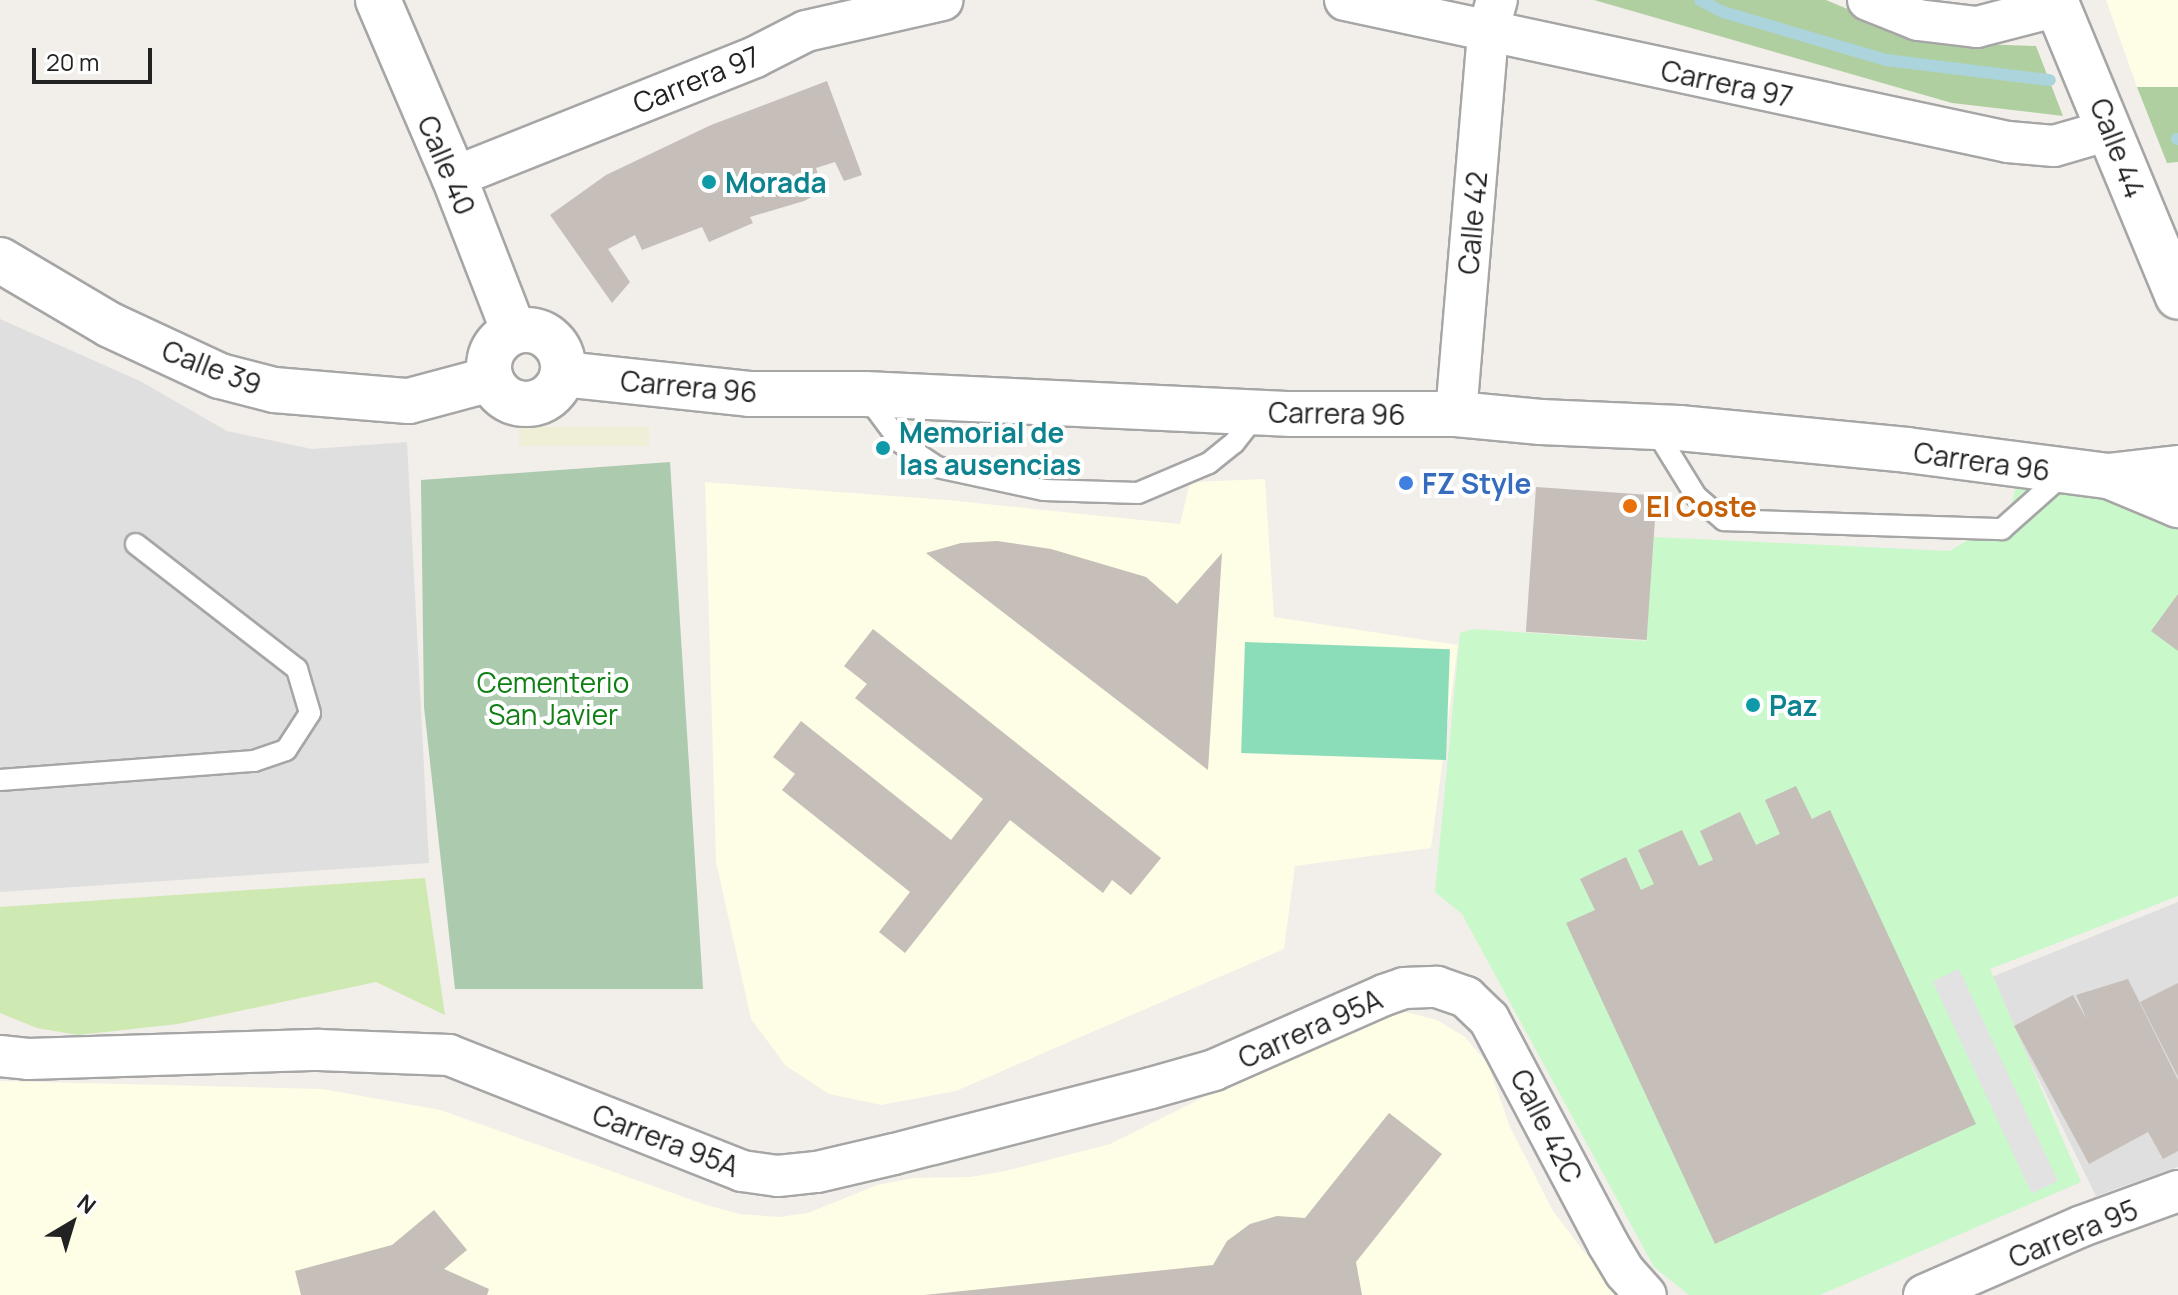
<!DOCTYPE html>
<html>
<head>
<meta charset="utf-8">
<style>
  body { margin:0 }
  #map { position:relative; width:2178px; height:1295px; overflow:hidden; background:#f2eee9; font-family:Manrope,sans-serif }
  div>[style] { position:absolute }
  .residential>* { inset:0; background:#e0dfdf }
  .education>* { inset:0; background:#fefde6 }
  .farmland>* { inset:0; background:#eeefd6; transform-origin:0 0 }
  .grass>* { inset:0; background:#cfe9b2 }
  .forest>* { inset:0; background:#afcfa0 }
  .cemetery>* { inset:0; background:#abcaae }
  .park>* { inset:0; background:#c9f8cb }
  .pitch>* { inset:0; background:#8bddba; transform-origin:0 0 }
  .parking>* { inset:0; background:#e2e2e2; transform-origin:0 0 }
  .stream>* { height:12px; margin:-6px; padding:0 6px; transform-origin:6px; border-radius:6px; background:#acd4dd }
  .building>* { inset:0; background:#c6beb8; transform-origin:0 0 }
  .roads { filter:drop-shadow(2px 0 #a6a6a6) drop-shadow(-2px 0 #a6a6a6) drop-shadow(0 2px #a6a6a6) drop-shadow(0 -2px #a6a6a6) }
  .service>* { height:20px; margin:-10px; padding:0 10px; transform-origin:10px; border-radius:10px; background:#fff }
  .minor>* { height:40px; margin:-20px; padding:0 20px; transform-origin:20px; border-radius:20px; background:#fff }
  .tertiary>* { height:44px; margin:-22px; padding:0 22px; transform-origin:22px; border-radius:22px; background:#fff }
  .tertiary>.ring { margin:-22px; padding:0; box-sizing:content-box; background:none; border:44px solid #fff; border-radius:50% }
  .dots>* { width:22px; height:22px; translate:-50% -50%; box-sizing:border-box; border:4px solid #fff; border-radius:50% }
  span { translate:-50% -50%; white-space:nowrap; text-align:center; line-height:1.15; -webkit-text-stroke:8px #fff; paint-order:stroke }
  .street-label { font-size:28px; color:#222 }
  .culture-label { font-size:28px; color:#0d838f; font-weight:700 }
  .left { translate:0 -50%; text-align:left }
  .shop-label { font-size:28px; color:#366cbe; font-weight:700 }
  .food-label { font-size:28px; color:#c56008; font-weight:700 }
  .park-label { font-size:28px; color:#108015 }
  .north { position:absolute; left:32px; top:1183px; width:80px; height:80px; -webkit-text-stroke:6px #fff; paint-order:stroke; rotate:38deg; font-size:22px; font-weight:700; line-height:32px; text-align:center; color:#222 }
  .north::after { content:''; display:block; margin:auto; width:28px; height:36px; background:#222; clip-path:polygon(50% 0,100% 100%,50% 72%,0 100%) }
  .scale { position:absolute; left:32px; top:48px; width:120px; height:36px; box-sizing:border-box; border:4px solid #222; border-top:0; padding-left:10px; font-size:24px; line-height:28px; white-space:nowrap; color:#222; -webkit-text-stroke:6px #fff; paint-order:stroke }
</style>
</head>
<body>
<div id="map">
  <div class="residential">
    <i style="clip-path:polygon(0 319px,140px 381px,227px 431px,312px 449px,407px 442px,429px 863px,0 892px)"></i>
    <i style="clip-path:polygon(2178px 902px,2178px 1167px,2096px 1196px,1989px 978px)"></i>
  </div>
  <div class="education">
    <i style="clip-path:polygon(2106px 0,2178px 0,2178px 87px,2137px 87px)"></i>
    <i style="clip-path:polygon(1265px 479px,1274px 617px,1458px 645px,1431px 848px,1295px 866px,1284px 949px,956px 1091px,881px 1105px,829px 1094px,786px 1066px,751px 1019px,716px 862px,705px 482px,947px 500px,1180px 524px,1190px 482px)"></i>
    <i style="clip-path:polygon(1406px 1012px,1437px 1020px,1465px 1037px,1488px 1064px,1510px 1127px,1553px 1211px,1584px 1252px,1631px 1295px,0 1295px,0 1081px,322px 1089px,441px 1110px,706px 1205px,740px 1214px,779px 1217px,808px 1213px,877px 1185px,913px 1178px,970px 1177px,1005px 1171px,1110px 1144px,1357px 1020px,1377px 1014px)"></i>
  </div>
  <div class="farmland">
    <i style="left:519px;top:427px;width:130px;height:19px"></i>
  </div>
  <div class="grass">
    <i style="clip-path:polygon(425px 878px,445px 1015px,376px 982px,178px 1024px,78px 1035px,37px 1028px,0 1013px,0 907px)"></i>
  </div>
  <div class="forest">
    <i style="clip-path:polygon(1594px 0,1826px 0,1857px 13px,1980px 44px,2036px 46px,2063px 116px,1952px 103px)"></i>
    <i style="clip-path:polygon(2137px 87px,2178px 87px,2178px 162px,2167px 163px)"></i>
  </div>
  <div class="cemetery">
    <i style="clip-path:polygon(670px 462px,703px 989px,455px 989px,424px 707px,421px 480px)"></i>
  </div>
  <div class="park">
    <i style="clip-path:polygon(2018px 478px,2165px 507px,2178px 515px,2178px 896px,1990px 969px,2081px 1182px,1820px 1295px,1689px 1295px,1654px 1267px,1462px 914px,1435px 892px,1460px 633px,1474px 629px,1646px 641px,1654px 537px,1950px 551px,2009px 514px)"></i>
  </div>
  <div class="pitch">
    <i style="left:1245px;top:642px;width:205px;height:111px;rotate:2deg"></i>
  </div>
  <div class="parking">
    <i style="left:1959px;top:969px;width:234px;height:29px;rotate:65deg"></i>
  </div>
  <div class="stream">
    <i style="left:1700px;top:0;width:26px;rotate:28deg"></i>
    <i style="left:1723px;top:12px;width:170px;rotate:16.4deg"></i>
    <i style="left:1886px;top:60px;width:165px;rotate:7deg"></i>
    <i style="left:2177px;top:139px;width:1px"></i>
  </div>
  <div class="building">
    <i style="clip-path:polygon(827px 81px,862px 175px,844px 181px,835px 162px,816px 168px,823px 191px,804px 201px,750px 217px,753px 223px,709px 242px,702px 227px,642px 250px,635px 235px,608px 249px,630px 282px,612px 303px,550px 215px,606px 175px,711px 125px)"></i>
    <i style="left:1536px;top:487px;width:121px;height:145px;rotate:4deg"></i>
    <i style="clip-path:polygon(997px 541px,1051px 549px,1146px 577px,1177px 604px,1222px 553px,1208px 770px,926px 553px,961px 543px)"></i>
    <i style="clip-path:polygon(2178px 594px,2178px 651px,2151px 631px)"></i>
    <i style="clip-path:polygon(873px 629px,1161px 858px,1131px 895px,1112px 880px,1103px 893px,1010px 820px,905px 953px,879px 932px,910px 892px,782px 790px,795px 774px,773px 757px,801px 721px,951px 840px,983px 799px,855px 698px,867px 684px,844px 666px)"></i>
    <i style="clip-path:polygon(1796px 786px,1812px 819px,1830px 810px,1976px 1124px,1715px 1244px,1566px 923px,1595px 910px,1580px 879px,1626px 857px,1641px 890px,1654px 884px,1638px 850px,1682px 830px,1699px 866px,1713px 860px,1700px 831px,1740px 812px,1756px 845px,1780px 834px,1765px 800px)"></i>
    <i style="clip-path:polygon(2128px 979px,2178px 1080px,2178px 1151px,2163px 1159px,2148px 1132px,2089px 1164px,2014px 1026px,2073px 995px,2087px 1020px,2076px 995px)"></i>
    <i style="clip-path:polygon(2178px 983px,2178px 1077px,2140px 1002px)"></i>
    <i style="clip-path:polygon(1389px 1113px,1442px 1154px,1356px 1262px,1362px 1295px,924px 1295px,1213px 1265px,1227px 1241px,1250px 1224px,1277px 1216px,1305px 1218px)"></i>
    <i style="clip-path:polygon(434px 1210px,467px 1250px,444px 1269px,489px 1289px,487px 1295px,301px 1295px,295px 1271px,392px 1245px)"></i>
  </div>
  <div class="roads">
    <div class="service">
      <i style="left:867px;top:397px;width:57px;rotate:53.5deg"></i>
      <i style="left:901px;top:443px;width:43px;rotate:33.7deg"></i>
      <i style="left:937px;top:467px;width:109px;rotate:12.1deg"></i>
      <i style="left:1044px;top:490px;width:94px;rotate:1.8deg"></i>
      <i style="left:1138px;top:493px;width:77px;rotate:-22.9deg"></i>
      <i style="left:1209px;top:463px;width:32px;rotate:-39deg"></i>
      <i style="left:1234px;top:443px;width:39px;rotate:-52deg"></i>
      <i style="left:1654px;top:428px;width:80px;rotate:58.3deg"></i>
      <i style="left:1696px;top:496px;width:37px;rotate:41deg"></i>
      <i style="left:1724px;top:520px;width:278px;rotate:1.9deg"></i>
      <i style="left:2002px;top:529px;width:84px;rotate:-41.6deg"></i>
      <i style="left:0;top:780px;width:255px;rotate:-4.3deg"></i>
      <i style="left:254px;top:761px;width:34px;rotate:-19deg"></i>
      <i style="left:286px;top:750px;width:44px;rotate:-57deg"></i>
      <i style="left:310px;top:713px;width:46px;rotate:-106.5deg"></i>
      <i style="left:297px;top:669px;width:204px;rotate:-142.2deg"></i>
    </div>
    <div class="minor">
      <i style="left:1345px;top:0;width:678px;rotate:12.09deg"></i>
      <i style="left:2008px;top:142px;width:46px;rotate:5deg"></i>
      <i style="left:2054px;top:146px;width:57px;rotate:-16.2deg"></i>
      <i style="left:1868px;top:0;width:54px;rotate:21.8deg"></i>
      <i style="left:1918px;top:20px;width:59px;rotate:6.8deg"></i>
      <i style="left:1977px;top:27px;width:84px;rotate:-14.5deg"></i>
      <i style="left:454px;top:177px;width:324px;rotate:-21.7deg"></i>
      <i style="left:755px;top:57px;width:57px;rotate:-27deg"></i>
      <i style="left:806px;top:31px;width:140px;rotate:-12.8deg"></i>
      <i style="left:1456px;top:414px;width:384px;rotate:-85.2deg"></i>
      <i style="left:1488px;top:31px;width:32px;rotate:-74deg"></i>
      <i style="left:0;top:1056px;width:28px;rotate:6deg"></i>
      <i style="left:28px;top:1059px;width:291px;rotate:-1.8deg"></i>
      <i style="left:319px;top:1050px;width:130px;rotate:2.2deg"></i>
      <i style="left:449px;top:1055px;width:315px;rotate:21.6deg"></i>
      <i style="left:742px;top:1171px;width:36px;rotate:8deg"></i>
      <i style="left:778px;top:1176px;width:39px;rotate:-6deg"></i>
      <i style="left:817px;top:1172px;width:79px;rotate:-13.2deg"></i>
      <i style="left:894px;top:1154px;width:265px;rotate:-14.4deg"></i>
      <i style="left:1151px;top:1088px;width:66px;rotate:-15.9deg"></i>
      <i style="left:1214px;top:1070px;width:186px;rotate:-23.8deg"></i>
      <i style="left:1384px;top:995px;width:21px;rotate:-19deg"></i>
      <i style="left:1404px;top:988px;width:33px;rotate:-2deg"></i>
      <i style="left:1437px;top:987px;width:31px;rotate:19deg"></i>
      <i style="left:1466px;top:997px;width:32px;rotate:44deg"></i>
      <i style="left:1489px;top:1019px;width:255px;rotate:62.1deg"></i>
      <i style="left:1608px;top:1244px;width:33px;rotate:59deg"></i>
      <i style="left:1625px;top:1272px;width:31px;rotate:48deg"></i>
      <i style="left:1924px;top:1295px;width:172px;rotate:-23.6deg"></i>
      <i style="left:2082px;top:1226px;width:102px;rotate:-20deg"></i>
    </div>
    <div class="tertiary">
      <i style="left:378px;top:0;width:193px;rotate:66.8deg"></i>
      <i style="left:454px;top:177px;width:166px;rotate:68.8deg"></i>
      <i style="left:2055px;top:0;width:321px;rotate:67.5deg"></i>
      <i style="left:0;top:260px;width:128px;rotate:30.6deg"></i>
      <i style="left:110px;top:325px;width:121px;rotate:24.9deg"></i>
      <i style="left:220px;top:376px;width:56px;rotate:14.5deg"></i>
      <i style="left:274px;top:390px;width:135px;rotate:4.7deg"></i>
      <i style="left:409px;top:401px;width:85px;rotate:-15deg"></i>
      <i class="ring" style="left:489px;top:330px;width:30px;height:30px"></i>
      <i style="left:563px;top:374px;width:187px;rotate:6.1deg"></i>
      <i style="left:749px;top:394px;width:116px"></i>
      <i style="left:865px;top:394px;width:427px;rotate:2.7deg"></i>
      <i style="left:1292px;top:414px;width:164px"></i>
      <i style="left:1456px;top:414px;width:85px;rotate:5.4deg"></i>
      <i style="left:1541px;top:422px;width:138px;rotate:2.5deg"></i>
      <i style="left:1679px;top:428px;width:229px;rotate:5.5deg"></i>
      <i style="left:1907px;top:450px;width:203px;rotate:7.4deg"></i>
      <i style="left:2108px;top:476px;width:70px;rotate:-6.5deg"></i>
      <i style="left:2111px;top:477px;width:73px;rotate:22.7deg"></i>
    </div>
  </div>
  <div class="dots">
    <i style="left:709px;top:182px;background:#0f9aa8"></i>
    <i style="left:883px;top:448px;background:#0f9aa8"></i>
    <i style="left:1406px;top:483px;background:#3f7fe0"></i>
    <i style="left:1630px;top:506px;background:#e8710a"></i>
    <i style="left:1753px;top:705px;background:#0f9aa8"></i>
  </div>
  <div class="street-label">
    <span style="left:696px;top:79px;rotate:-22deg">Carrera 97</span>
    <span style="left:1727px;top:83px;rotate:12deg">Carrera 97</span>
    <span style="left:2118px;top:148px;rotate:69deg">Calle 44</span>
    <span style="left:447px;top:165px;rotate:67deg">Calle 40</span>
    <span style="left:1472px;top:223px;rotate:-85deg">Calle 42</span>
    <span style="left:212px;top:367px;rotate:21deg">Calle 39</span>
    <span style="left:689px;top:386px;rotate:5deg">Carrera 96</span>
    <span style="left:1337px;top:413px;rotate:1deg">Carrera 96</span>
    <span style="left:1982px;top:461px;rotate:8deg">Carrera 96</span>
    <span style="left:1310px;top:1028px;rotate:-24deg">Carrera 95A</span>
    <span style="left:1547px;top:1126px;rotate:63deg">Calle 42C</span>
    <span style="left:666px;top:1140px;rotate:21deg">Carrera 95A</span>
    <span style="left:2073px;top:1233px;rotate:-22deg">Carrera 95</span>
  </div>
  <div class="culture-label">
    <span class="left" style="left:725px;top:182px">Morada</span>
    <span class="left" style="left:899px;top:448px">Memorial de<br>las ausencias</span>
    <span class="left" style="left:1769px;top:705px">Paz</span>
  </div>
  <div class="shop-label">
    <span class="left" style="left:1422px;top:483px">FZ Style</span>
  </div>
  <div class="food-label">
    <span class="left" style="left:1646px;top:506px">El Coste</span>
  </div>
  <div class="park-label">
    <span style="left:553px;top:698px">Cementerio<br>San Javier</span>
  </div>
  <div class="north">N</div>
  <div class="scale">20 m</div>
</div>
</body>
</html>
